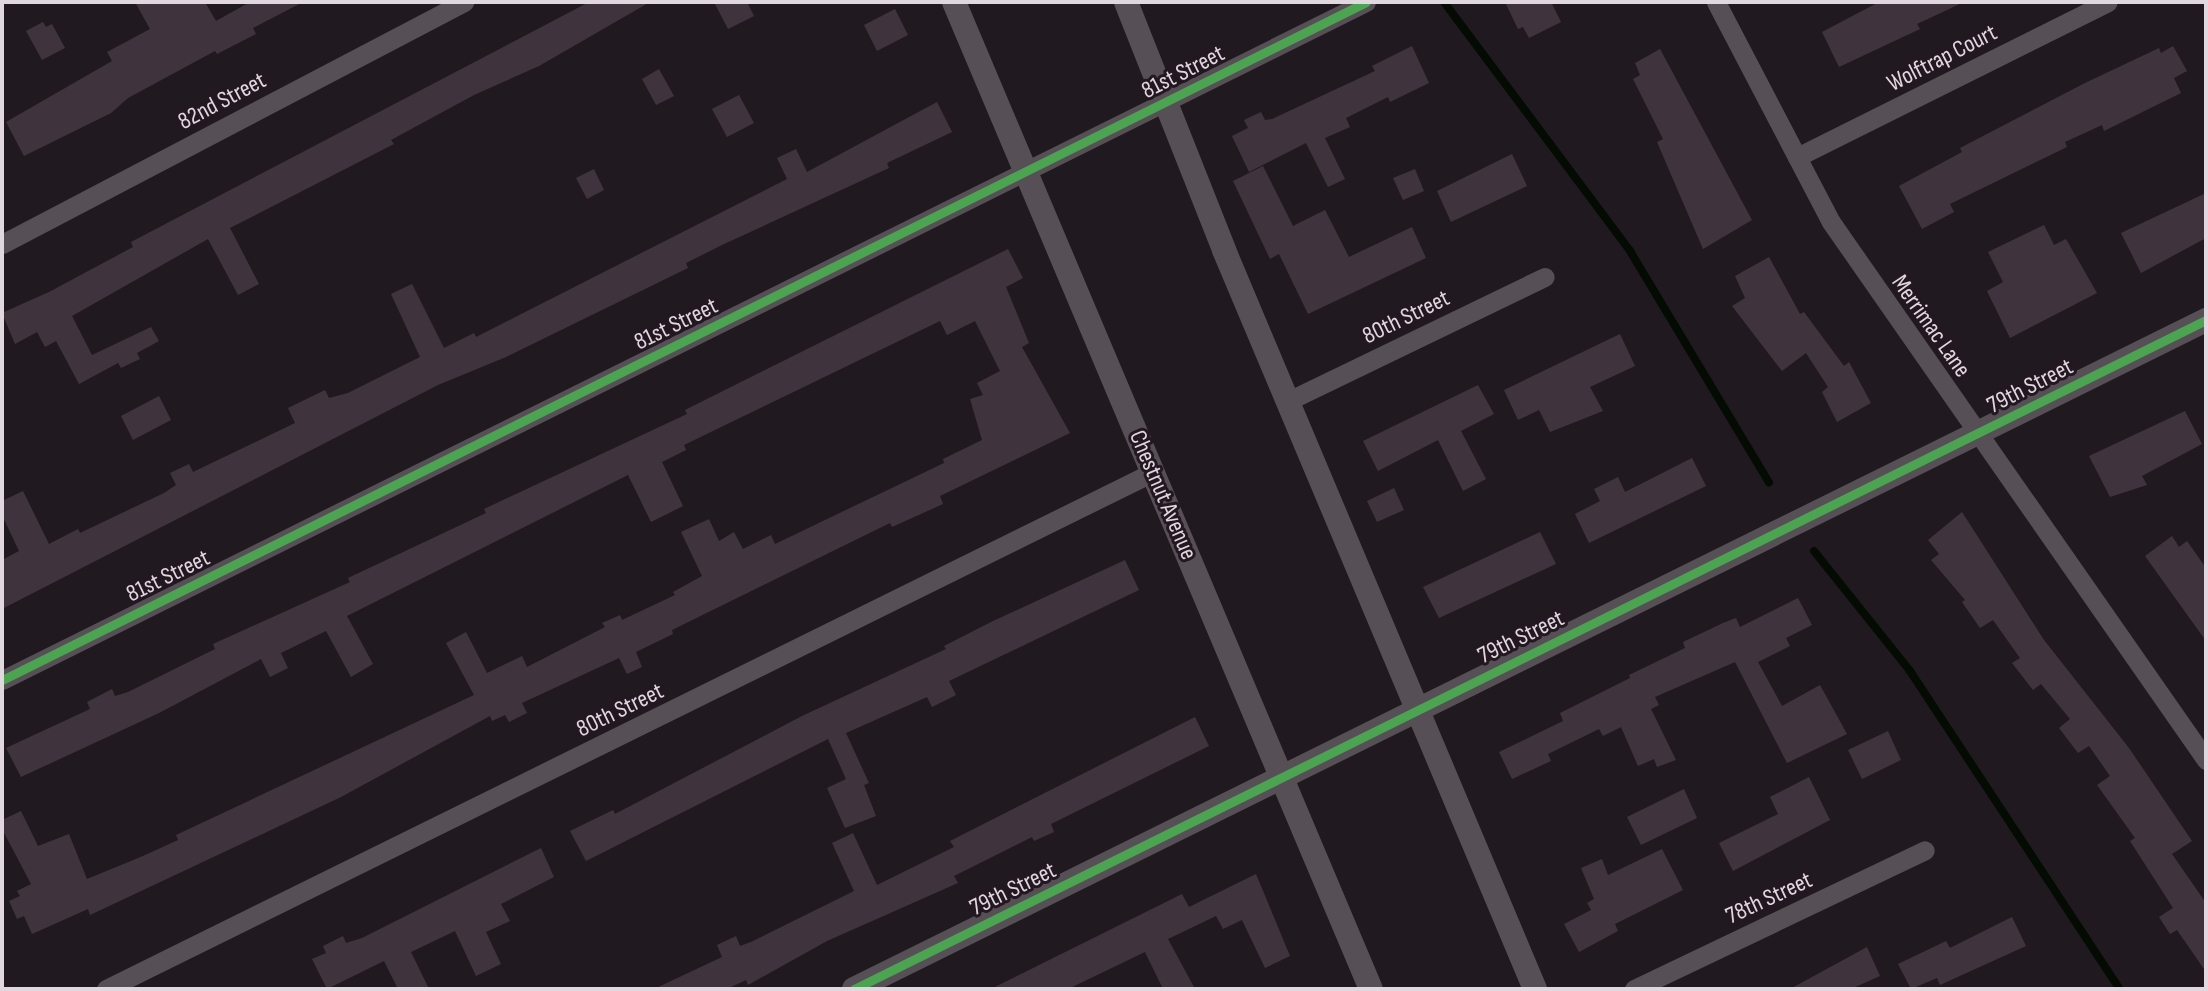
<!DOCTYPE html>
<html>
<head>
<meta charset="utf-8">
<style>
	body { margin:0 }
	#map { position:relative; width:2208px; height:991px; overflow:hidden; background:#201a20; font-family:"Sofia Sans Condensed",sans-serif }
	div>[style] { position:absolute }
	.stream>* { height:8px; margin:-4px; padding:0 4px; transform-origin:4px; border-radius:4px; background:#030b03 }
	.building>* { inset:0; background:#3f343e }
	.minor>* { height:19px; margin:-9.5px; padding:0 9.5px; transform-origin:9.5px; border-radius:9.5px; background:#564f55 }
	.tertiary>* { height:24px; margin:-12px; padding:0 12px; transform-origin:12px; border-radius:12px; background:#564f55 }
	.cycleway>* { height:9px; margin:-4.5px; padding:0 4.5px; transform-origin:4.5px; border-radius:4.5px; background:#4ca352 }
	span { translate:-50% -50%; white-space:nowrap; text-align:center; line-height:1.15; -webkit-text-stroke:6px #231722; paint-order:stroke }
	.street-label { font-size:24px; color:#e0d7df }
	.frame { position:absolute; inset:0; border:4px solid #e0d7df; pointer-events:none }
</style>
</head>
<body>
<div id="map">
	<div class="stream">
		<i style="left:1444px;top:2px;width:311px;rotate:53.2deg"></i>
		<i style="left:1630px;top:251px;width:270px;rotate:59deg"></i>
		<i style="left:1814px;top:551px;width:154px;rotate:51.3deg"></i>
		<i style="left:1910px;top:671px;width:381px;rotate:56.6deg"></i>
	</div>
	<div class="building">
		<i style="clip-path:polygon(135px 2px,205px 2px,216px 21px,250px 2px,303px 2px,253px 28px,256px 34px,217px 54px,215px 51px,128px 98px,111px 113px,24px 156px,6px 122px,112px 61px,107px 52px,150px 29px)"></i>
		<i style="clip-path:polygon(589px 2px,650px 2px,539px 66px,474px 95px,391px 140px,394px 144px,230px 228px,259px 284px,238px 295px,208px 239px,72px 316px,92px 355px,151px 327px,159px 341px,137px 353px,140px 359px,121px 368px,118px 363px,79px 384px,56px 341px,45px 347px,37px 332px,15px 344px,2px 313px,49px 292px,133px 247px,131px 242px)"></i>
		<i style="clip-path:polygon(714px 2px,747px 2px,754px 16px,728px 29px)"></i>
		<i style="clip-path:polygon(1505px 2px,1551px 2px,1561px 22px,1529px 38px,1523px 27px,1518px 29px)"></i>
		<i style="clip-path:polygon(1879px 2px,1964px 2px,1917px 24px,1920px 29px,1839px 67px,1822px 32px)"></i>
		<i style="clip-path:polygon(895px 9px,908px 35px,877px 51px,864px 25px)"></i>
		<i style="clip-path:polygon(43px 22px,46px 27px,52px 24px,65px 48px,42px 60px,26px 31px)"></i>
		<i style="clip-path:polygon(1412px 46px,1429px 83px,1390px 102px,1388px 97px,1346px 118px,1350px 127px,1325px 138px,1345px 179px,1328px 187px,1306px 143px,1249px 172px,1232px 136px,1248px 128px,1244px 120px,1261px 112px,1265px 120px,1272px 119px,1375px 71px,1372px 66px)"></i>
		<i style="clip-path:polygon(2173px 46px,2187px 71px,2174px 78px,2181px 93px,2104px 131px,2102px 125px,2065px 142px,2067px 147px,1950px 204px,1954px 212px,1922px 229px,1899px 186px,1962px 152px,1960px 148px,2085px 83px,2159px 48px,2161px 53px)"></i>
		<i style="clip-path:polygon(1660px 49px,1752px 220px,1703px 249px,1657px 142px,1663px 139px,1633px 79px,1640px 75px,1635px 63px)"></i>
		<i style="clip-path:polygon(659px 69px,674px 96px,656px 105px,642px 79px)"></i>
		<i style="clip-path:polygon(739px 95px,754px 123px,727px 137px,712px 109px)"></i>
		<i style="clip-path:polygon(937px 102px,952px 132px,887px 163px,889px 168px,722px 245px,686px 263px,688px 268px,506px 357px,438px 385px,2px 609px,2px 560px,19px 551px,2px 515px,2px 501px,23px 491px,49px 544px,78px 529px,80px 533px,164px 493px,176px 485px,170px 473px,189px 464px,193px 472px,295px 423px,288px 408px,325px 390px,329px 398px,348px 393px,420px 357px,391px 294px,412px 284px,444px 348px,474px 333px,476px 337px,787px 179px,777px 158px,796px 149px,807px 172px)"></i>
		<i style="clip-path:polygon(1512px 154px,1527px 186px,1451px 222px,1437px 191px)"></i>
		<i style="clip-path:polygon(1263px 166px,1293px 226px,1325px 210px,1349px 257px,1412px 227px,1426px 258px,1308px 314px,1279px 254px,1270px 259px,1233px 181px)"></i>
		<i style="clip-path:polygon(594px 169px,604px 190px,587px 199px,576px 178px)"></i>
		<i style="clip-path:polygon(1415px 169px,1424px 191px,1403px 200px,1393px 178px)"></i>
		<i style="clip-path:polygon(2206px 193px,2206px 238px,2141px 273px,2121px 233px)"></i>
		<i style="clip-path:polygon(2044px 225px,2054px 245px,2066px 239px,2097px 293px,2010px 338px,1987px 291px,2003px 282px,1988px 252px)"></i>
		<i style="clip-path:polygon(1008px 249px,1023px 278px,1006px 287px,1029px 343px,1022px 347px,1070px 433px,940px 496px,943px 504px,892px 527px,890px 523px,672px 630px,673px 634px,636px 652px,642px 667px,627px 674px,619px 658px,522px 703px,527px 713px,509px 722px,505px 715px,492px 721px,490px 716px,341px 797px,90px 915px,88px 909px,32px 934px,24px 916px,17px 919px,9px 901px,20px 896px,17px 891px,31px 884px,2px 829px,2px 820px,21px 811px,38px 846px,69px 834px,87px 879px,143px 856px,178px 840px,176px 835px,474px 695px,446px 643px,466px 632px,487px 673px,522px 656px,527px 667px,605px 627px,602px 623px,620px 615px,622px 620px,675px 595px,673px 592px,702px 576px,681px 532px,709px 519px,719px 541px,734px 532px,743px 549px,771px 535px,775px 544px,944px 463px,943px 459px,982px 440px,970px 399px,983px 395px,977px 383px,1000px 371px,975px 321px,947px 335px,940px 321px,684px 445px,686px 450px,662px 462px,683px 506px,651px 522px,628px 475px,347px 616px,373px 664px,351px 677px,326px 631px,281px 653px,288px 668px,270px 677px,261px 659px,159px 713px,21px 777px,6px 748px,90px 709px,87px 702px,112px 689px,115px 696px,128px 692px,215px 649px,213px 644px,350px 582px,348px 578px,486px 513px,484px 509px,687px 414px,685px 410px)"></i>
		<i style="clip-path:polygon(1769px 257px,1800px 314px,1804px 312px,1844px 366px,1849px 362px,1871px 403px,1837px 422px,1822px 392px,1828px 387px,1806px 353px,1782px 371px,1732px 306px,1745px 298px,1735px 276px)"></i>
		<i style="clip-path:polygon(1620px 334px,1635px 366px,1590px 387px,1603px 411px,1550px 432px,1539px 410px,1518px 420px,1504px 390px)"></i>
		<i style="clip-path:polygon(1478px 385px,1494px 414px,1461px 431px,1486px 479px,1463px 491px,1438px 440px,1378px 471px,1363px 441px)"></i>
		<i style="clip-path:polygon(159px 396px,171px 420px,133px 440px,121px 416px)"></i>
		<i style="clip-path:polygon(2185px 411px,2202px 444px,2142px 476px,2147px 485px,2110px 497px,2089px 456px)"></i>
		<i style="clip-path:polygon(1692px 458px,1706px 486px,1589px 543px,1575px 514px,1600px 501px,1594px 489px,1618px 477px,1625px 492px)"></i>
		<i style="clip-path:polygon(1394px 488px,1404px 510px,1377px 522px,1367px 501px)"></i>
		<i style="clip-path:polygon(1962px 512px,2044px 640px,2129px 748px,2192px 841px,2172px 854px,2206px 903px,2206px 972px,2177px 930px,2170px 934px,2159px 917px,2173px 908px,2130px 841px,2135px 838px,2097px 785px,2110px 776px,2089px 746px,2078px 753px,2059px 728px,2070px 719px,2041px 684px,2033px 690px,2012px 663px,2020px 658px,1993px 620px,1980px 628px,1962px 602px,1965px 600px,1931px 560px,1939px 554px,1928px 540px)"></i>
		<i style="clip-path:polygon(1540px 532px,1556px 564px,1439px 618px,1423px 587px)"></i>
		<i style="clip-path:polygon(2172px 536px,2179px 547px,2187px 541px,2206px 568px,2206px 641px,2145px 556px)"></i>
		<i style="clip-path:polygon(1125px 560px,1139px 590px,949px 681px,956px 695px,932px 707px,927px 697px,846px 733px,869px 783px,864px 785px,876px 816px,845px 828px,827px 788px,846px 779px,828px 739px,586px 861px,570px 831px,613px 810px,615px 814px,802px 716px,946px 649px,944px 646px,991px 622px)"></i>
		<i style="clip-path:polygon(1798px 598px,1812px 625px,1786px 638px,1790px 646px,1758px 662px,1782px 706px,1820px 685px,1847px 734px,1787px 763px,1735px 662px,1655px 697px,1659px 705px,1651px 709px,1676px 760px,1657px 767px,1654px 759px,1638px 766px,1621px 727px,1603px 736px,1599px 729px,1548px 754px,1551px 761px,1512px 779px,1499px 752px,1563px 721px,1560px 713px,1630px 678px,1629px 675px,1685px 648px,1683px 642px,1723px 623px,1736px 618px,1740px 627px)"></i>
		<i style="clip-path:polygon(1195px 717px,1209px 746px,1051px 824px,1054px 832px,1034px 841px,1032px 837px,954px 876px,958px 883px,827px 941px,748px 985px,746px 980px,727px 989px,654px 989px,722px 957px,717px 945px,736px 936px,740px 946px,751px 942px,854px 891px,832px 843px,853px 833px,877px 885px,954px 847px,950px 841px)"></i>
		<i style="clip-path:polygon(1888px 731px,1901px 760px,1862px 779px,1848px 750px)"></i>
		<i style="clip-path:polygon(1809px 777px,1830px 820px,1733px 871px,1719px 843px,1778px 814px,1770px 797px)"></i>
		<i style="clip-path:polygon(1684px 789px,1697px 818px,1641px 845px,1627px 817px)"></i>
		<i style="clip-path:polygon(541px 848px,554px 877px,501px 904px,510px 921px,486px 932px,501px 964px,476px 976px,455px 931px,411px 952px,429px 989px,398px 989px,384px 961px,327px 989px,312px 959px,326px 953px,323px 946px,343px 936px,346px 943px,362px 938px)"></i>
		<i style="clip-path:polygon(1662px 849px,1683px 890px,1615px 924px,1618px 931px,1579px 952px,1564px 924px,1591px 910px,1587px 903px,1594px 899px,1581px 868px,1602px 859px,1608px 875px)"></i>
		<i style="clip-path:polygon(1256px 874px,1290px 956px,1265px 968px,1242px 920px,1223px 929px,1216px 916px,1168px 939px,1195px 989px,1163px 989px,1145px 952px,1068px 989px,991px 989px,1182px 894px,1189px 907px)"></i>
		<i style="clip-path:polygon(2012px 917px,2026px 946px,1940px 985px,1937px 978px,1911px 989px,1898px 964px,1946px 941px,1950px 948px)"></i>
		<i style="clip-path:polygon(1867px 947px,1880px 976px,1851px 989px,1790px 989px)"></i>
	</div>
	<div class="minor">
		<i style="left:1716px;top:2px;width:248px;rotate:62.4deg"></i>
		<i style="left:1831px;top:222px;width:656px;rotate:55.12deg"></i>
		<i style="left:1797px;top:157px;width:347px;rotate:-26.5deg"></i>
		<i style="left:2px;top:244px;width:522px;rotate:-27.65deg"></i>
		<i style="left:1288px;top:401px;width:285px;rotate:-25.8deg"></i>
		<i style="left:2px;top:680px;width:1523px;rotate:-26.43deg"></i>
		<i style="left:106px;top:989px;width:1168px;rotate:-26.28deg"></i>
		<i style="left:1634px;top:989px;width:322px;rotate:-25.5deg"></i>
	</div>
	<div class="tertiary">
		<i style="left:954px;top:2px;width:1071px;rotate:67.1deg"></i>
		<i style="left:1126px;top:2px;width:267px;rotate:68.4deg"></i>
		<i style="left:1224px;top:250px;width:802px;rotate:67.18deg"></i>
		<i style="left:854px;top:989px;width:1508px;rotate:-26.33deg"></i>
	</div>
	<div class="cycleway">
		<i style="left:2px;top:680px;width:1523px;rotate:-26.43deg"></i>
		<i style="left:854px;top:989px;width:1508px;rotate:-26.33deg"></i>
	</div>
	<div class="street-label">
		<span style="left:1942px;top:58px;rotate:-27deg">Wolftrap Court</span>
		<span style="left:1183px;top:72px;rotate:-27deg">81st Street</span>
		<span style="left:222px;top:101px;rotate:-28deg">82nd Street</span>
		<span style="left:1406px;top:317px;rotate:-26deg">80th Street</span>
		<span style="left:676px;top:324px;rotate:-26deg">81st Street</span>
		<span style="left:1931px;top:326px;rotate:55deg">Merrimac Lane</span>
		<span style="left:2030px;top:386px;rotate:-27deg">79th Street</span>
		<span style="left:1163px;top:495px;rotate:67deg">Chestnut Avenue</span>
		<span style="left:168px;top:576px;rotate:-26deg">81st Street</span>
		<span style="left:1521px;top:637px;rotate:-26deg">79th Street</span>
		<span style="left:620px;top:710px;rotate:-26deg">80th Street</span>
		<span style="left:1013px;top:889px;rotate:-26deg">79th Street</span>
		<span style="left:1769px;top:898px;rotate:-25deg">78th Street</span>
	</div>
	<div class="frame"></div>
</div>
</body>
</html>
